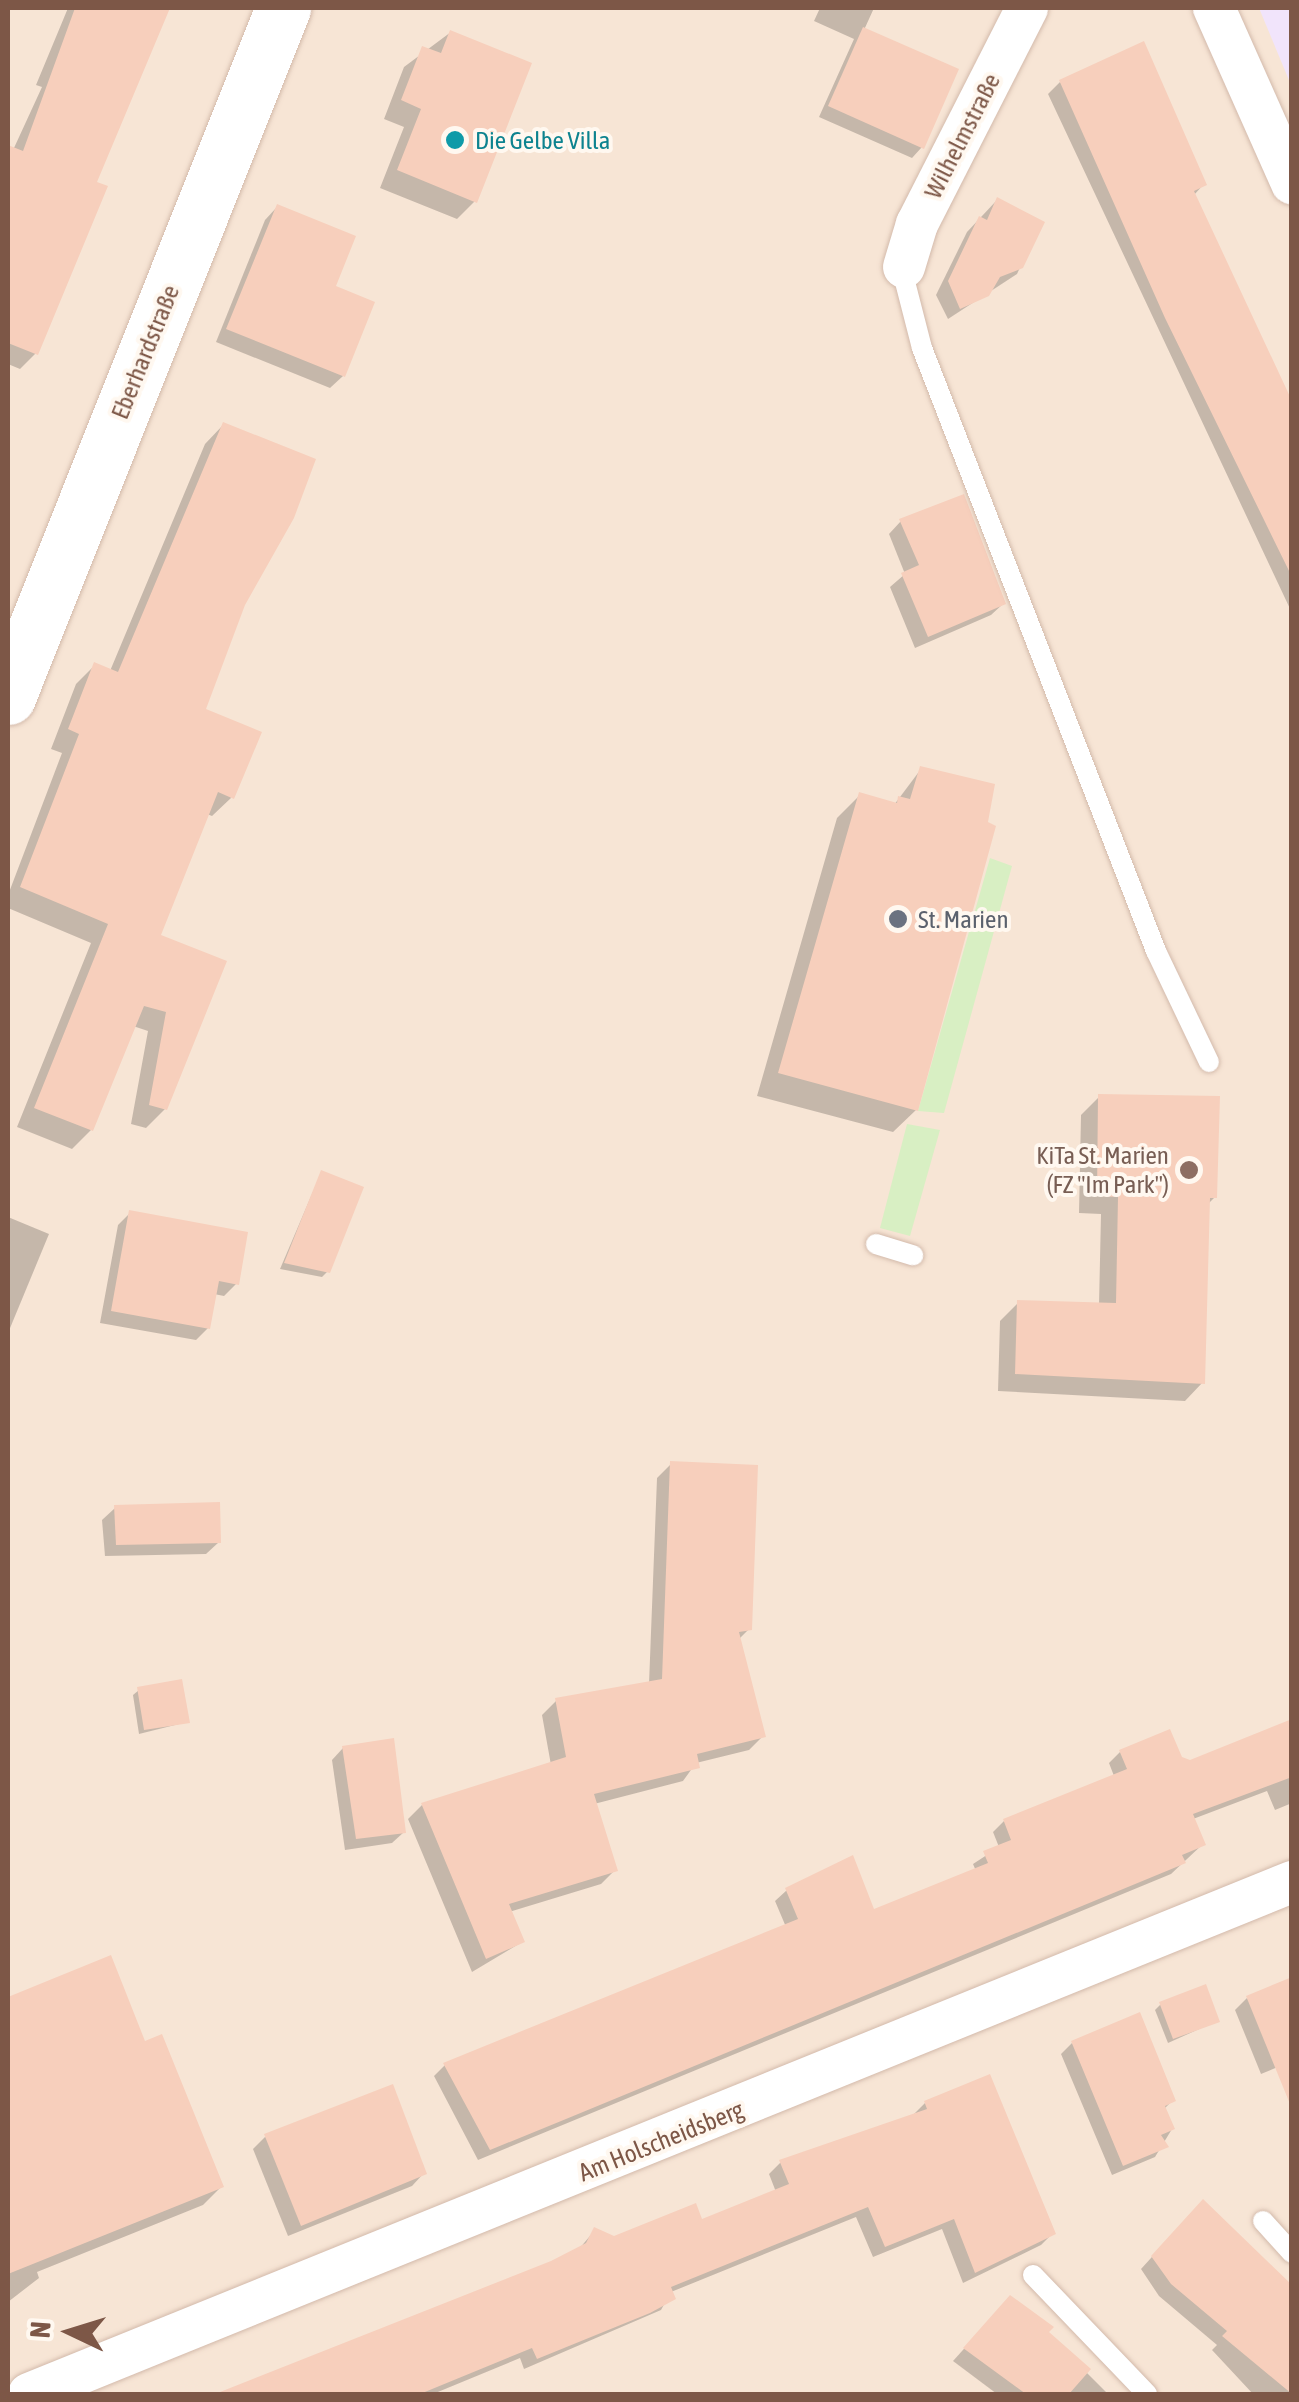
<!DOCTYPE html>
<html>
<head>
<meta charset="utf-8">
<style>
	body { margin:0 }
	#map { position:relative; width:1299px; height:2402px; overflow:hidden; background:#fff4e7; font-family:"Asap Condensed",sans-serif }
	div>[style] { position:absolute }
	.residential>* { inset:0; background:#f7e5d5 }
	.education>* { inset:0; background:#f1e4fb }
	.green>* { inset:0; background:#d8efc3 }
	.shadow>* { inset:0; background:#0003 }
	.building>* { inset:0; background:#f7cfbc }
	.roads { filter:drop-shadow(0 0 2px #d3baab) drop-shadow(0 0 2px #d3baab) }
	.service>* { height:20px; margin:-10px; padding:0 10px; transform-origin:10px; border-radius:10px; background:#fff }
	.minor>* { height:42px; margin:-21px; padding:0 21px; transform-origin:21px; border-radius:21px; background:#fff }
	.secondary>* { height:55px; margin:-27.5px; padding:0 27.5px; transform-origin:27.5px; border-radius:27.5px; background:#fff }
	.dots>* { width:28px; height:28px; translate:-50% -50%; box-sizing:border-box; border:5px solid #fff8f0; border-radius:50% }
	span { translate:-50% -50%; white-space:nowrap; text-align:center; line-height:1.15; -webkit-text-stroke:8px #fff8f0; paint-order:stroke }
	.street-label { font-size:25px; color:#7d5747 }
	.culture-label { font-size:25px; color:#0d838f }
	.left { translate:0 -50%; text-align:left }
	.worship-label { font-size:25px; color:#5b616d }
	.education-label { font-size:25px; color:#785e54 }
	.right { translate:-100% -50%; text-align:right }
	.frame { position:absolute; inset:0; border:10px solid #7d5747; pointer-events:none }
	.north { position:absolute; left:20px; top:2282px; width:100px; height:100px; -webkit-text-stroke:8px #fff8f0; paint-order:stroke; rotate:274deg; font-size:28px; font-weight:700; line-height:40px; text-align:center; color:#7d5747 }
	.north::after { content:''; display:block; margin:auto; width:35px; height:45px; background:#7d5747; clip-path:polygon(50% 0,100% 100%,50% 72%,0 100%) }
</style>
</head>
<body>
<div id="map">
	<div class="residential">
		<i style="clip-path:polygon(8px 8px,1291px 8px,1291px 2394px,8px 2394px)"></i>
	</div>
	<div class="education">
		<i style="clip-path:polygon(1259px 8px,1291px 8px,1291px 85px)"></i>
	</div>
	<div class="green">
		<i style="clip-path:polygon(990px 858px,1012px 866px,944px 1113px,918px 1111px)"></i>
		<i style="clip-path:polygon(907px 1124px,940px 1130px,910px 1236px,880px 1228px)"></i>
	</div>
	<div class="shadow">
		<i style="clip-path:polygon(68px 8px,166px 8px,93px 183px,36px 353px,20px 369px,8px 364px,8px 161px,42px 87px,36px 85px)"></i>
		<i style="clip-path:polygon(820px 8px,874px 8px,864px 30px,922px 147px,912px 158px,819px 117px,854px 39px,814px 21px)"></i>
		<i style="clip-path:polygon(451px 32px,475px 201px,457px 219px,380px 188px,404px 127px,384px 119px,404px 67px)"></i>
		<i style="clip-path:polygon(1060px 82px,1204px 184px,1194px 195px,1292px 406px,1292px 613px,1048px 94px)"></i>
		<i style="clip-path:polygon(997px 200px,1041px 223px,1017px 274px,948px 319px,936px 295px,967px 232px)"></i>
		<i style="clip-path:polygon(277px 207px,332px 287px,343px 376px,330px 388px,216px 342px,265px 220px)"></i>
		<i style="clip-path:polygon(224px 424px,243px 604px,203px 710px,231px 798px,212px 816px,207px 814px,158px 937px,224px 963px,165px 1109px,146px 1128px,131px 1124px,148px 1031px,133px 1026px,91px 1130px,72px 1149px,17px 1127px,91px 943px,8px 908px,8px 895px,62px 753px,51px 749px,76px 684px,95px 665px,110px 671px,205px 444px)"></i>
		<i style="clip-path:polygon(901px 521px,1004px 603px,991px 615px,915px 648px,890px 587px,905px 574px,889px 534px)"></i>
		<i style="clip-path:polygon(921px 769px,994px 828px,916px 1110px,893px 1132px,757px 1096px,837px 818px,860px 795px,894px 805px)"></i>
		<i style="clip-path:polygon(1100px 1096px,1215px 1197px,1207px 1205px,1203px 1382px,1185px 1401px,998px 1391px,1000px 1321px,1018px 1303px,1099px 1305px,1101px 1214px,1079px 1213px,1081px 1115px)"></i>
		<i style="clip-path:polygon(321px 1173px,328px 1271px,322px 1277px,280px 1269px)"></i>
		<i style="clip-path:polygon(130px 1213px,236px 1284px,224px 1296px,214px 1294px,208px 1328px,196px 1340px,100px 1323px,118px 1225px)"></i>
		<i style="clip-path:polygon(8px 1217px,49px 1234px,8px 1333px)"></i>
		<i style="clip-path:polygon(671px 1464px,749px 1629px,738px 1640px,763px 1736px,749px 1750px,696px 1763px,683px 1781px,594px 1804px,615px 1870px,601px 1884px,509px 1912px,522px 1942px,472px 1972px,408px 1819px,422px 1805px,551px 1765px,542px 1715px,556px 1701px,649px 1684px,657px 1478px)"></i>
		<i style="clip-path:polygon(115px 1508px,219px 1542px,206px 1554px,105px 1556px,102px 1520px)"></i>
		<i style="clip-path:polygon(139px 1690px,187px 1722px,139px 1734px,133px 1695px)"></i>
		<i style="clip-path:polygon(1292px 1722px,1292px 1803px,1275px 1810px,1267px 1791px,1193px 1819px,1203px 1844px,1171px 1874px,478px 2160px,434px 2076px,445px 2065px,786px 1927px,775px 1901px,787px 1890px,873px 1912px,976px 1871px,973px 1864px,999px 1847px,993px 1832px,1004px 1821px,1114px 1776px,1109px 1763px,1120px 1752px,1190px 1763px)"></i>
		<i style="clip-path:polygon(343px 1748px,404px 1832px,392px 1843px,345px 1850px,332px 1760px)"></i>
		<i style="clip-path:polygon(1247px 1998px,1292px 2061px,1261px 2074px,1235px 2010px)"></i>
		<i style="clip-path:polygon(8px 1999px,144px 2044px,221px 2187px,203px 2205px,37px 2272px,39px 2278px,8px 2302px,8px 2182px,34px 2171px,8px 2106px)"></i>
		<i style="clip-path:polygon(1161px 2004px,1217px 2021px,1168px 2043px,1155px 2010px)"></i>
		<i style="clip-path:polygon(1072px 2043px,1173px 2100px,1164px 2109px,1172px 2129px,1155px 2157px,1112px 2175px,1061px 2054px)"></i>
		<i style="clip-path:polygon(925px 2103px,1053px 2233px,1041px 2245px,963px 2283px,942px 2229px,873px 2257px,856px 2217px,671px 2292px,661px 2310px,524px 2369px,520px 2358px,433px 2394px,217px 2394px,552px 2263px,579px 2249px,595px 2230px,614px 2239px,701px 2222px,776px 2192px,769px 2174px,781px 2162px,913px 2115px)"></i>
		<i style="clip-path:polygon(265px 2137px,424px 2173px,412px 2186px,288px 2236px,253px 2149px)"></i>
		<i style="clip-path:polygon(1191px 2214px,1292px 2298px,1292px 2394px,1253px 2394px,1212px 2350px,1217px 2345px,1159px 2296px,1141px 2269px)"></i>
		<i style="clip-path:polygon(999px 2310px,1046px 2332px,1108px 2394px,997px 2394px,953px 2361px)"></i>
	</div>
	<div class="building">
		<i style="clip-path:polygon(75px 8px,170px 8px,97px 182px,108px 186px,38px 355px,8px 343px,8px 145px,23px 151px)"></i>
		<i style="clip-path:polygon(863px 27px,959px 69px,924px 149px,828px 106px)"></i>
		<i style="clip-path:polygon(450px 30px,532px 63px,477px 203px,397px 170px,421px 109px,401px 100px,422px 46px,441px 53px)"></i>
		<i style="clip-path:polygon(1144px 41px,1207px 185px,1194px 191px,1292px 401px,1292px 577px,1165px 318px,1059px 80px)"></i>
		<i style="clip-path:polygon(997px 197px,1045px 222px,1023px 268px,1000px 277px,989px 296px,960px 309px,948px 281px,979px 216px,987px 220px)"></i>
		<i style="clip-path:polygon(277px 204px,356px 236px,336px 286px,375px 302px,345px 377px,226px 329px)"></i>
		<i style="clip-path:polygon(223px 422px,316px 459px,294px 518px,245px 605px,206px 709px,262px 732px,234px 799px,218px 792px,161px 935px,227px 961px,167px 1110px,149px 1105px,166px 1012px,144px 1006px,93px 1131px,34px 1108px,108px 924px,20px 887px,79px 734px,68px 729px,94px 662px,118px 672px)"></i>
		<i style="clip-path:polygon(964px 494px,1006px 604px,928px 637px,901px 573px,919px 565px,899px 519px)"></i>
		<i style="clip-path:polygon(920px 766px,995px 784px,988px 822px,996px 826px,918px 1111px,778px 1073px,859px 792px,897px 803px,898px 796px,910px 799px)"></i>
		<i style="clip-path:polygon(1098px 1094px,1220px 1096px,1217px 1198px,1210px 1198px,1205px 1384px,1015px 1374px,1017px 1300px,1116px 1303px,1118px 1197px,1097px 1196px)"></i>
		<i style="clip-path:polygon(321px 1170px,364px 1187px,330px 1273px,284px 1263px)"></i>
		<i style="clip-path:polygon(129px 1210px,248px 1232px,239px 1285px,219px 1281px,210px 1329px,111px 1311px)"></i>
		<i style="clip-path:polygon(670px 1461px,758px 1465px,752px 1630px,739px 1632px,766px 1737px,697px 1754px,700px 1768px,594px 1794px,618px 1871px,509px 1904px,525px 1942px,486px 1959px,421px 1803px,566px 1757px,555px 1698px,662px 1679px)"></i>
		<i style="clip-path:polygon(220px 1502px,221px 1543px,116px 1545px,114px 1505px)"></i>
		<i style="clip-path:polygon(182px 1679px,190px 1723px,144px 1730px,137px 1687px)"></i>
		<i style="clip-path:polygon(1292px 1719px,1292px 1777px,1193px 1814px,1206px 1845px,1182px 1855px,1186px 1863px,566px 2119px,490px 2150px,443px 2063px,798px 1919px,785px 1888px,853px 1855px,874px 1909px,988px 1863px,983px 1851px,1011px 1840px,1003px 1819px,1127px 1769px,1119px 1750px,1170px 1729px,1182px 1757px,1190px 1760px)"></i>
		<i style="clip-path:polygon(394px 1738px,406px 1833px,356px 1839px,342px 1746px)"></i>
		<i style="clip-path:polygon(111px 1955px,145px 2041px,162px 2034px,224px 2187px,8px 2274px,8px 1997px)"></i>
		<i style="clip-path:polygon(1292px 1977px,1292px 2103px,1290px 2104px,1246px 1996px)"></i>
		<i style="clip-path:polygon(1206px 1984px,1220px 2022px,1173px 2039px,1159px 2002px)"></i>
		<i style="clip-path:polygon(1140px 2012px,1176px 2101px,1165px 2106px,1175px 2129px,1161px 2135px,1169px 2147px,1123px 2166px,1071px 2041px)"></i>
		<i style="clip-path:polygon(990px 2074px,1056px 2234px,975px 2273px,954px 2219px,885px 2247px,868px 2207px,671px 2287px,676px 2299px,650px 2313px,537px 2359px,532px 2348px,420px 2394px,215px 2394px,551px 2261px,586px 2243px,594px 2227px,614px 2236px,696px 2203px,702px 2219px,789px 2184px,779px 2160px,927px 2109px,924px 2101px)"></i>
		<i style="clip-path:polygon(393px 2084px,427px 2174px,301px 2226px,264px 2134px)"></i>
		<i style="clip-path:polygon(1203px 2199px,1292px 2285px,1292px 2394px,1222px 2336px,1227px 2331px,1171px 2284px,1151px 2256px)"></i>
		<i style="clip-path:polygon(1010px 2295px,1054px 2327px,1049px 2332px,1091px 2369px,1069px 2394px,1026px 2394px,963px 2348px)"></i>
	</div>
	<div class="roads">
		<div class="service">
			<i style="left:904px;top:278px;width:72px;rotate:75.6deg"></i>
			<i style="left:922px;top:348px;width:647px;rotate:68.79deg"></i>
			<i style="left:1156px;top:951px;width:123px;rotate:64.5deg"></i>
			<i style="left:876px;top:1244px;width:39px;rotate:17deg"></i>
			<i style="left:1263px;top:2221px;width:43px;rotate:47.8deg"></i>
			<i style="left:1033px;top:2275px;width:165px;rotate:46.2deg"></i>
		</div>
		<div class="minor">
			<i style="left:1214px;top:8px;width:192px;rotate:66deg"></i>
			<i style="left:904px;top:267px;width:45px;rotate:-73.2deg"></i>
			<i style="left:917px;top:224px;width:242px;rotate:-63deg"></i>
			<i style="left:29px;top:2394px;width:1363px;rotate:-22.07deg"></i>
		</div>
		<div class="secondary">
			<i style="left:8px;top:697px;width:742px;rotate:-68.24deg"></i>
		</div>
	</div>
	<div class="dots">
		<i style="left:455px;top:140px;background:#0f9aa8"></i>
		<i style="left:898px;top:919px;background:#6b7280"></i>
		<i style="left:1189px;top:1170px;background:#8d6e63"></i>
	</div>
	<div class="street-label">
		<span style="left:962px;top:136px;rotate:-63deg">Wilhelmstraße</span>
		<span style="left:145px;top:352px;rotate:-68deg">Eberhardstraße</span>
		<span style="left:661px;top:2141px;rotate:-22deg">Am Holscheidsberg</span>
	</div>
	<div class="culture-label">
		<span class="left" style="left:475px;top:140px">Die Gelbe Villa</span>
	</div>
	<div class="worship-label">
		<span class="left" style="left:918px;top:919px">St. Marien</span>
	</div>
	<div class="education-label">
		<span class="right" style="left:1169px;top:1170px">KiTa St. Marien<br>(FZ "Im Park")</span>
	</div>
	<div class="frame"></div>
	<div class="north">N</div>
</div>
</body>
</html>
